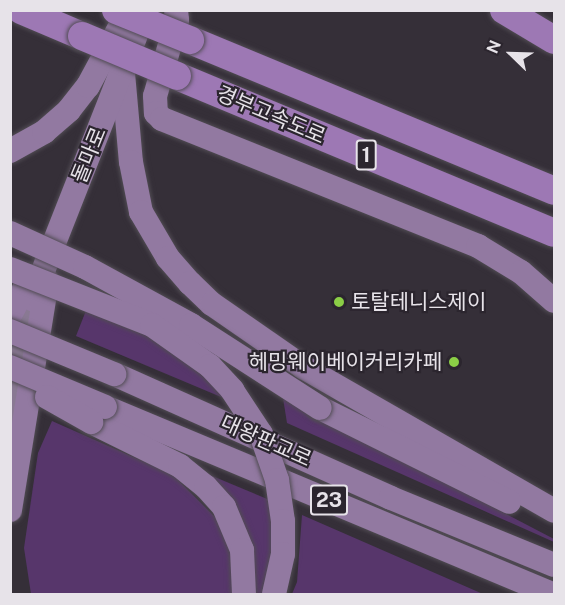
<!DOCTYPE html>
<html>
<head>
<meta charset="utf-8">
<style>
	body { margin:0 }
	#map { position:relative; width:565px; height:605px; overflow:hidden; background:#352f38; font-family:"Public Sans","Noto Sans KR",sans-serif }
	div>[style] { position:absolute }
	.green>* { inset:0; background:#57366b }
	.roads { filter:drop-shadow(0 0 2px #514c54) drop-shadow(0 0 2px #514c54) }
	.secondary>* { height:22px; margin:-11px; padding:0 11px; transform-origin:11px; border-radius:11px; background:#897993 }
	.primary>* { height:24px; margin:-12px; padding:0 12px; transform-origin:12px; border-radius:12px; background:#9279a1 }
	.highway>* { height:28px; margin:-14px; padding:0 14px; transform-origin:14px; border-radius:14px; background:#9d78b4 }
	.bridges { filter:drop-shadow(0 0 2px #514c54) drop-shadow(0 0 2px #514c54) }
	.primary-bridge>* { height:24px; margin:-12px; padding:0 12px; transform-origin:12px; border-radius:12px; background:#9279a1 }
	.highway-bridge>* { height:28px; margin:-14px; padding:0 14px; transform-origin:14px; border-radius:14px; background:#9d78b4 }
	.dots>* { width:16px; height:16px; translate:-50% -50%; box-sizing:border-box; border:3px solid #2b252e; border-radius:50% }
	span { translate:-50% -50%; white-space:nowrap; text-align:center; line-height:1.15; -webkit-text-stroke:4.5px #2b252e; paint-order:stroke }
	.shield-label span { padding:2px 4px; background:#2b252e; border:2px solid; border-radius:4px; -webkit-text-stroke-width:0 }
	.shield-label { font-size:20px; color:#e7e3e9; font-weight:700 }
	.street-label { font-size:21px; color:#e7e3e9 }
	.poi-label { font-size:21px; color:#e7e3e9 }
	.left { translate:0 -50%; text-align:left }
	.right { translate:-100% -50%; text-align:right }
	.frame { position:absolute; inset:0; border:12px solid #e7e3e9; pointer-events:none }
	.north { position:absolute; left:481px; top:24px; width:60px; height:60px; -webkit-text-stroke:4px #2b252e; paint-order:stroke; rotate:293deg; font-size:16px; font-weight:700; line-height:24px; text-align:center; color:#e7e3e9 }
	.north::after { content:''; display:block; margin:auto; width:21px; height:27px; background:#e7e3e9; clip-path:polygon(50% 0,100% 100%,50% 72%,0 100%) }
</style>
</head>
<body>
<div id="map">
	<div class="green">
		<i style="clip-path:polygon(87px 308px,137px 329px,199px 370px,233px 402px,76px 336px)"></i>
		<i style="clip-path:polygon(283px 398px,554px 539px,554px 542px,287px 423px)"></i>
		<i style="clip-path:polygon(52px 421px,172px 474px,218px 520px,233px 561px,232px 594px,31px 594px,24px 548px,38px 453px)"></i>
		<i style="clip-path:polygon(205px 473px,272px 501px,273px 549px,264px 594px,253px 594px)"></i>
		<i style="clip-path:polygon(302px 515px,483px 594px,292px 594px,297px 582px)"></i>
	</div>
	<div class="roads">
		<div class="secondary">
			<i style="left:10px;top:348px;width:54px;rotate:-65.8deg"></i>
			<i style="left:10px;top:429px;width:77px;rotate:-80.3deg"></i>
		</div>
		<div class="primary">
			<i style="left:176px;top:10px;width:10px;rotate:84deg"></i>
			<i style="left:177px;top:20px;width:79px;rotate:106.1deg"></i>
			<i style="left:155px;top:96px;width:17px;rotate:87deg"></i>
			<i style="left:156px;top:113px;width:8px;rotate:45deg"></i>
			<i style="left:162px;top:119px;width:341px;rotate:21.9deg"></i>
			<i style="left:478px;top:246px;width:50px;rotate:31.2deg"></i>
			<i style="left:521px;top:272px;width:44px;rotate:41.3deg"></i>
			<i style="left:123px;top:73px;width:89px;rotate:84.9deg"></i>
			<i style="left:131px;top:162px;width:51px;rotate:78.7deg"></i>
			<i style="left:141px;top:212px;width:53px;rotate:59.6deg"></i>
			<i style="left:168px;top:258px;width:33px;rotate:49deg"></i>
			<i style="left:190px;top:283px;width:30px;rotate:44deg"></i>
			<i style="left:212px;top:304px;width:111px;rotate:34.7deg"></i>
			<i style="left:303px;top:367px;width:289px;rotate:29.8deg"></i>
			<i style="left:10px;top:151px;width:39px;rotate:-29deg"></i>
			<i style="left:44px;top:132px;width:33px;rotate:-41deg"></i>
			<i style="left:69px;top:110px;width:31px;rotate:-52deg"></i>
			<i style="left:88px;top:86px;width:86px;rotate:-61.7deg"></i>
			<i style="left:32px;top:299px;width:311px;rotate:-68.5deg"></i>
			<i style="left:10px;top:315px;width:44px;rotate:-61.7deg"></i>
			<i style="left:114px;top:374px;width:303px;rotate:24.1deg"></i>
			<i style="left:391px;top:498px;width:176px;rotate:22.3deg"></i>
			<i style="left:105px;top:407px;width:485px;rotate:22.7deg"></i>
			<i style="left:320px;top:408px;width:211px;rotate:26.4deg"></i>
			<i style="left:91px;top:422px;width:99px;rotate:26.3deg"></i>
			<i style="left:180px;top:466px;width:33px;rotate:39deg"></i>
			<i style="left:206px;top:487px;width:27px;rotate:48deg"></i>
			<i style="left:224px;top:507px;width:47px;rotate:67.3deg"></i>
			<i style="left:242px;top:550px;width:44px;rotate:87.4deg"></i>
			<i style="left:10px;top:510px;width:232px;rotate:-80.8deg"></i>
		</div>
		<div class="highway">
			<i style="left:21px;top:10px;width:66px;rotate:23.1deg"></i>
			<i style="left:504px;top:10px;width:58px;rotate:31deg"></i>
			<i style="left:190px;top:40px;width:394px;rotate:22.5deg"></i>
			<i style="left:177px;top:76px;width:408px;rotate:22.6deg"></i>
		</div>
	</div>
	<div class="bridges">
		<div class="primary-bridge">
			<i style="left:10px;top:233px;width:82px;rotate:24.4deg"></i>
			<i style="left:85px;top:267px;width:121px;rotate:28.7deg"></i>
			<i style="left:191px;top:325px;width:153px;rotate:32.8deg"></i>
			<i style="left:10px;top:269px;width:153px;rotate:21.5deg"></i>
			<i style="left:152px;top:325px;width:71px;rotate:35.3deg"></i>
			<i style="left:210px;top:366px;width:33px;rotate:47deg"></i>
			<i style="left:232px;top:390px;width:53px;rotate:56.6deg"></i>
			<i style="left:261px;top:434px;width:49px;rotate:70.8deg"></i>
			<i style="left:277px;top:480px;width:41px;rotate:81.7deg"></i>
			<i style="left:283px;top:521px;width:33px;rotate:90deg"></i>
			<i style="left:283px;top:554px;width:41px;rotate:102.7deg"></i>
			<i style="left:10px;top:331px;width:113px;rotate:22.5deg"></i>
			<i style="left:10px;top:367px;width:103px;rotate:22.8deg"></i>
			<i style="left:47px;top:397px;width:51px;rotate:29.6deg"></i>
		</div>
		<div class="highway-bridge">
			<i style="left:116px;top:10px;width:80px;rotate:22.1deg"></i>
			<i style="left:82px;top:36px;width:103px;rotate:22.8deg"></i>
		</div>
	</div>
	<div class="dots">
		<i style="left:339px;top:302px;background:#8bce46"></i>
		<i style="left:454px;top:362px;background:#8bce46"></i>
	</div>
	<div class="shield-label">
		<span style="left:366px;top:155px">1</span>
		<span style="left:329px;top:500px">23</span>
	</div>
	<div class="street-label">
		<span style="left:271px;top:115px;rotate:23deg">경부고속도로</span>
		<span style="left:89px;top:155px;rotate:-68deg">돌마로</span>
		<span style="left:266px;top:441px;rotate:24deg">대왕판교로</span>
	</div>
	<div class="poi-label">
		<span class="left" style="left:351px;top:302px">토탈테니스제이</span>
		<span class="right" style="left:442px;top:362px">헤밍웨이베이커리카페</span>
	</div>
	<div class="frame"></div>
	<div class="north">N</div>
</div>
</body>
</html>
